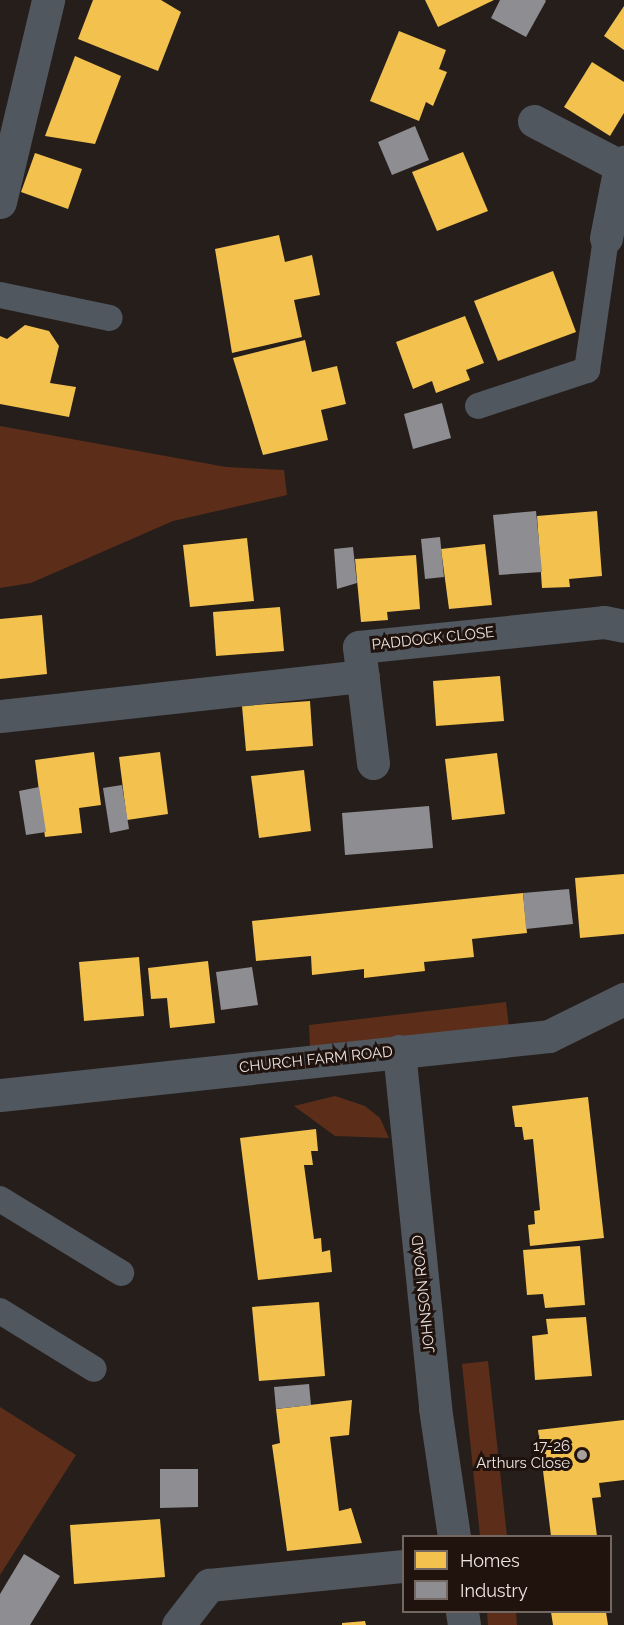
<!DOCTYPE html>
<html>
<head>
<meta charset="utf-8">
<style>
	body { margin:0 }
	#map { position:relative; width:624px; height:1625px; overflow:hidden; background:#261e1b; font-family:Raleway,sans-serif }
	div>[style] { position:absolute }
	.green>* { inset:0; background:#5c2e1a }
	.homes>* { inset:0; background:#f2c14e }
	.industry>* { inset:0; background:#8d8d92 }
	.service>* { height:26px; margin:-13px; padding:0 13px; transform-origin:13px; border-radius:13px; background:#51575e }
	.minor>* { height:33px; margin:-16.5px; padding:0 16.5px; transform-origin:16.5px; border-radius:16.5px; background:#51575e }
	.dots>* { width:16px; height:16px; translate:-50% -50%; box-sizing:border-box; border:3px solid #20130e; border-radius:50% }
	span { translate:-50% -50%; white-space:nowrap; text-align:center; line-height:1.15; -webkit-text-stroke:6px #20130e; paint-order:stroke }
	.street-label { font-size:15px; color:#efe5e1 }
	.poi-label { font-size:15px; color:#efe5e1 }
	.right { translate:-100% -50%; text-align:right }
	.legend { position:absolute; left:402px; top:1535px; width:210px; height:78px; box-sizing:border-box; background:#20130e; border:2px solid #736762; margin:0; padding:8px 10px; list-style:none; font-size:18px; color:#efe5e1 }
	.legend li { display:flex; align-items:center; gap:12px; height:30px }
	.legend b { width:30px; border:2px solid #736762 }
</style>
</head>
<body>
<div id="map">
	<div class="green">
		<i style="clip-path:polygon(0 426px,226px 467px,284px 470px,287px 495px,173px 521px,31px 583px,0 588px)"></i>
		<i style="clip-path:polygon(506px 1002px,509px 1027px,310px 1048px,309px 1025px)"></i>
		<i style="clip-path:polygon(335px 1096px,365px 1106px,380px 1118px,389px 1138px,335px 1136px,294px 1106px)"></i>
		<i style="clip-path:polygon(488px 1361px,507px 1536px,480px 1536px,462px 1364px)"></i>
		<i style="clip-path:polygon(0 1407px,76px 1455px,0 1575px)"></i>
		<i style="clip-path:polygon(487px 1612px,516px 1612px,517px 1625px,488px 1625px)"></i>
	</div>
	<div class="homes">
		<i style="clip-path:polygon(93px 0,161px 0,181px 12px,158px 71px,78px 39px)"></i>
		<i style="clip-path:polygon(425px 0,494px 0,438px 27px)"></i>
		<i style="clip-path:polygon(624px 6px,624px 50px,604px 36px)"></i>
		<i style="clip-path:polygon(399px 31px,446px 50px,439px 69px,447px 72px,433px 106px,426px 102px,419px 121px,370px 101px)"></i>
		<i style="clip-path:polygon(75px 56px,121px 76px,95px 144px,45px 136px)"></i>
		<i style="clip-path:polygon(592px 62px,624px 82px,624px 113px,610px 136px,564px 107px)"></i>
		<i style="clip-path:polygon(463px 152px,488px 211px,437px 231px,412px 172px)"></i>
		<i style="clip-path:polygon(35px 153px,82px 169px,68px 209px,21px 192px)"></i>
		<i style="clip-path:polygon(279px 235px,285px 262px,312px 255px,320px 295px,294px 300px,302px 337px,232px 353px,215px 249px)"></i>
		<i style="clip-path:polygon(553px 271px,576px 332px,498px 361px,474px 301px)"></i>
		<i style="clip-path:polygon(465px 316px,484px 363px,466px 370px,470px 380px,436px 393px,432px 381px,413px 389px,396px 342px)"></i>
		<i style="clip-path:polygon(25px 325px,49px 331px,59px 346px,50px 383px,76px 387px,69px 417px,0 404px,0 336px,7px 339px)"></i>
		<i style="clip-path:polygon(305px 340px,312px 372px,337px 366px,346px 404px,321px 410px,328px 440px,263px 455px,233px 358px)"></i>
		<i style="clip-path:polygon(597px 511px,602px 576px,569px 579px,570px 587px,542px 588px,537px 516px)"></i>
		<i style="clip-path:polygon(247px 538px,254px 601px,190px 607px,183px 545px)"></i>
		<i style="clip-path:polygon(485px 544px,492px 605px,449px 609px,441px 549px)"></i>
		<i style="clip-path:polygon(416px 555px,420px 609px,387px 612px,388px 620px,361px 622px,355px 559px)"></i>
		<i style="clip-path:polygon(280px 607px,284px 651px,216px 656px,213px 612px)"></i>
		<i style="clip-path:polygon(42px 615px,47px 674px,0 679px,0 619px)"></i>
		<i style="clip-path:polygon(500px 676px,504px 721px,436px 726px,433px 681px)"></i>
		<i style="clip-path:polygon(310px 701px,313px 746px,246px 751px,242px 706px)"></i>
		<i style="clip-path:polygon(94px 752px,101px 805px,79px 808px,82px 833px,45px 837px,35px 760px)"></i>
		<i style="clip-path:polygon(160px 752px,168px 814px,127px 820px,119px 757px)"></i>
		<i style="clip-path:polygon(497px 753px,505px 814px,452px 820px,445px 759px)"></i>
		<i style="clip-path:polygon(304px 770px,311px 831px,259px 838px,251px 776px)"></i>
		<i style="clip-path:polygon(624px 874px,624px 934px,580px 938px,575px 878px)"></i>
		<i style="clip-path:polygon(523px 893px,527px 933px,472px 939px,474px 957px,424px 962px,425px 971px,364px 978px,364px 969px,312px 975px,311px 956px,256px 961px,252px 921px)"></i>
		<i style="clip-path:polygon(139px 957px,144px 1016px,84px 1021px,79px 962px)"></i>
		<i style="clip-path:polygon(208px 961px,215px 1023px,170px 1028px,167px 998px,151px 999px,148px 968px)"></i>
		<i style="clip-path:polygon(588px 1097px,604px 1238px,530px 1246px,528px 1225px,535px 1224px,534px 1211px,540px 1210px,533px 1139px,524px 1140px,522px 1127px,515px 1127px,512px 1106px)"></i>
		<i style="clip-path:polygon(316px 1129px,318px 1151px,311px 1151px,313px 1165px,304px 1165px,314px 1239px,321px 1238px,322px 1252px,330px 1250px,332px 1272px,258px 1280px,240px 1138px)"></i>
		<i style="clip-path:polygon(580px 1246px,585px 1305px,545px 1308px,543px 1294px,527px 1295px,523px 1250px)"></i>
		<i style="clip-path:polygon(319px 1302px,325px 1376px,259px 1381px,252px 1307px)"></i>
		<i style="clip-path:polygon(586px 1317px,592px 1376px,535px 1380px,532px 1336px,548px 1334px,546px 1319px)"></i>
		<i style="clip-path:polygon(352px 1400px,349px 1435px,330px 1437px,339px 1511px,351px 1508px,362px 1543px,287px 1551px,272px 1445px,280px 1443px,276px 1409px)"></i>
		<i style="clip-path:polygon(624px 1420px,624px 1480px,599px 1483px,601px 1497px,592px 1498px,597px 1536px,551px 1536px,538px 1430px)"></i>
		<i style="clip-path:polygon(160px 1519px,165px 1577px,74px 1584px,70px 1525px)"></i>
		<i style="clip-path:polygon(551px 1612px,606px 1612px,608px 1625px,553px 1625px)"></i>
		<i style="clip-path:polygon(365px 1621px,366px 1625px,342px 1625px,342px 1623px)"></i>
	</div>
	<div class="industry">
		<i style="clip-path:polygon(500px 0,545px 0,546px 1px,526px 37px,491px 18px)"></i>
		<i style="clip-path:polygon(415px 126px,429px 160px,392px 175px,378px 142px)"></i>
		<i style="clip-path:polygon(442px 403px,451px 438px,413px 449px,404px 414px)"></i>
		<i style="clip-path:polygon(536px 511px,542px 572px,499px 575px,493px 515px)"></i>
		<i style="clip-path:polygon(440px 537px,444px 577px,425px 579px,421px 539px)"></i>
		<i style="clip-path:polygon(353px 547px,357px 583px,337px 589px,334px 549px)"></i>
		<i style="clip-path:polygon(122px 785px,129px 829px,110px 833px,103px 788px)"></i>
		<i style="clip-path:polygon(39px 787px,46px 832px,26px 835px,19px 791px)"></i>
		<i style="clip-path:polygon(429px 806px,433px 848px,345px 855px,342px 813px)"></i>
		<i style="clip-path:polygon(569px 889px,573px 924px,526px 929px,523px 893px)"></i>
		<i style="clip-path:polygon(252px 967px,258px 1005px,221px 1010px,216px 972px)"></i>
		<i style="clip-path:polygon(309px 1384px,311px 1405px,276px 1409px,274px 1387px)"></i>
		<i style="clip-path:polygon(160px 1469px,198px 1469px,198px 1507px,160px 1508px)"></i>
		<i style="clip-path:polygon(24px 1554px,60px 1576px,30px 1625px,0 1625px,0 1594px)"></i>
	</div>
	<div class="service">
		<i style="left:0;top:295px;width:112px;rotate:11.8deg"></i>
		<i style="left:478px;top:406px;width:115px;rotate:-18.3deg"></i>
		<i style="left:587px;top:370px;width:133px;rotate:-81.8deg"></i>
		<i style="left:0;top:1199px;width:142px;rotate:31.4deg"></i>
		<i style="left:0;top:1311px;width:110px;rotate:31.7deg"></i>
	</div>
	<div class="minor">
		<i style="left:534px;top:121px;width:97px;rotate:27.6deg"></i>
		<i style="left:620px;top:166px;width:6px;rotate:-45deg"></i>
		<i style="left:0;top:202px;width:208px;rotate:-76.6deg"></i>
		<i style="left:606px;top:238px;width:73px;rotate:-79deg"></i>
		<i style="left:0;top:716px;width:365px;rotate:-6.3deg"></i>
		<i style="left:373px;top:763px;width:117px;rotate:-96.9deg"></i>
		<i style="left:359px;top:647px;width:246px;rotate:-5.8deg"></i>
		<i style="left:604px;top:622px;width:20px;rotate:11deg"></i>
		<i style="left:399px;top:1051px;width:359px;rotate:84.2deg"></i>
		<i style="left:435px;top:1408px;width:129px;rotate:81.6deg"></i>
		<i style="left:0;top:1095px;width:552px;rotate:-6.13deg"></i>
		<i style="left:549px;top:1036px;width:84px;rotate:-26.3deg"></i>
		<i style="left:462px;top:1612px;width:13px;rotate:81deg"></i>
		<i style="left:178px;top:1625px;width:51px;rotate:-52.2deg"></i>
		<i style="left:209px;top:1585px;width:196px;rotate:-5.6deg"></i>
	</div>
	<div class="dots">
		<i style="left:582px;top:1455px;background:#a99f9c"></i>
	</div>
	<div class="street-label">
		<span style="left:433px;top:639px;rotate:-6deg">PADDOCK CLOSE</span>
		<span style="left:316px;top:1060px;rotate:-6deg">CHURCH FARM ROAD</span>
		<span style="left:424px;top:1294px;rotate:-96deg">JOHNSON ROAD</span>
	</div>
	<div class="poi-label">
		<span class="right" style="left:570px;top:1455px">17-26<br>Arthurs Close</span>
	</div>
	<ul class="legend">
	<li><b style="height:16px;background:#f2c14e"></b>Homes</li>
	<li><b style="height:16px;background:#8d8d92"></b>Industry</li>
	</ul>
</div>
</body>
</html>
